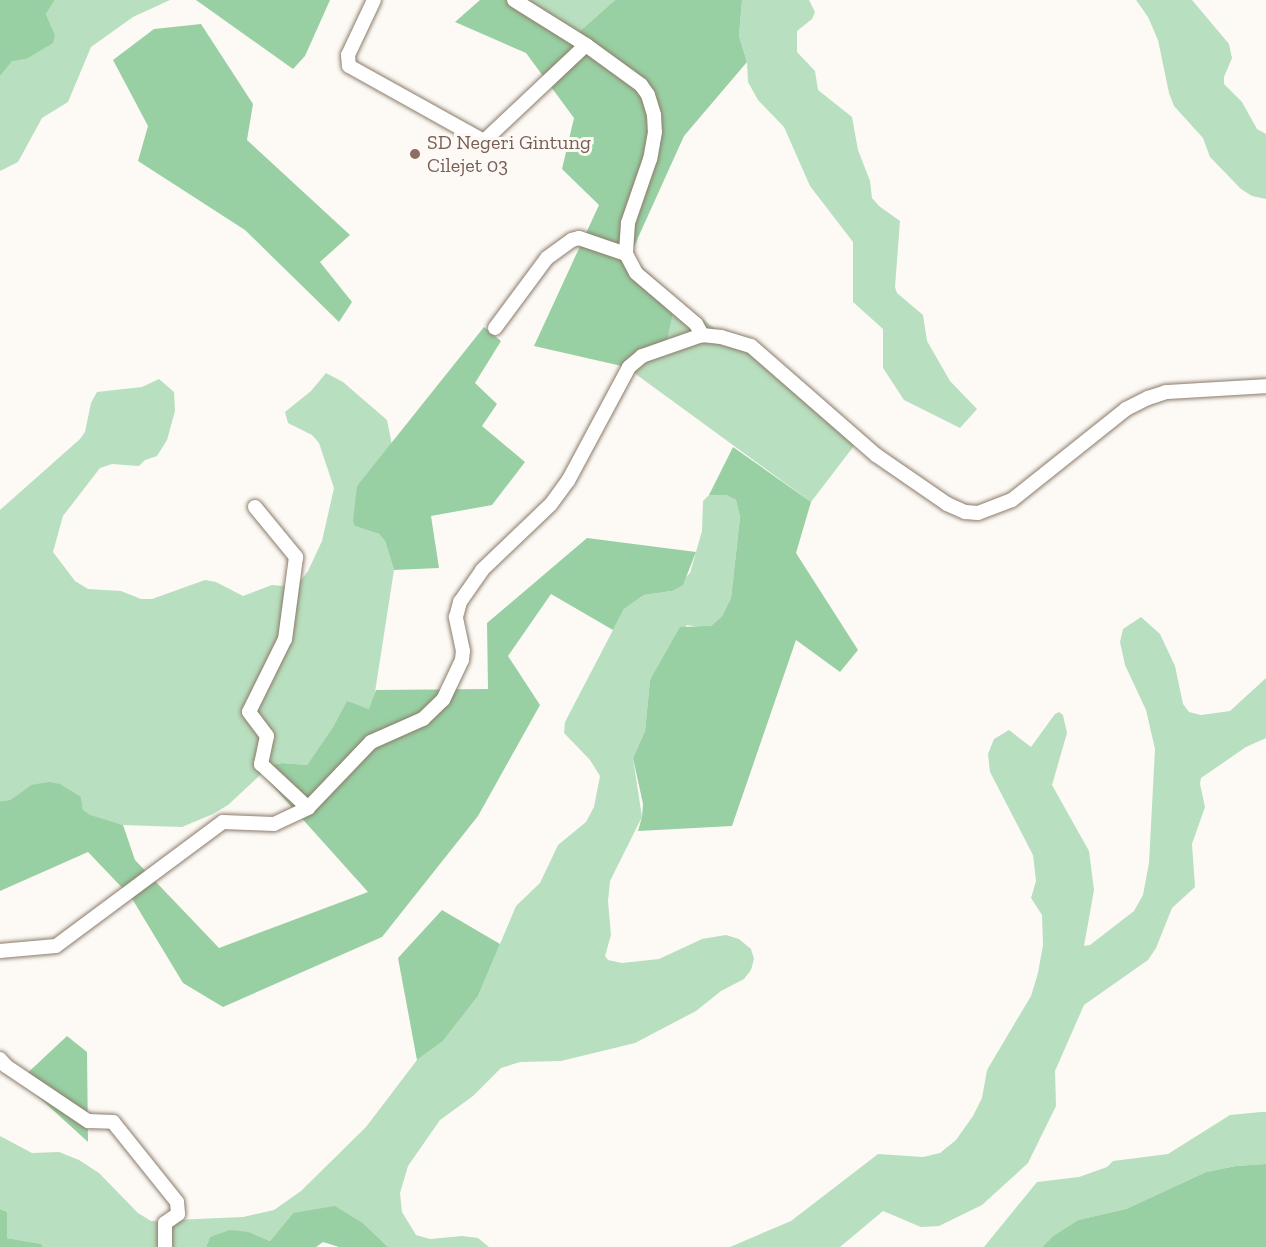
<!DOCTYPE html>
<html>
<head>
<meta charset="utf-8">
<style>
	body { margin:0 }
	#map { position:relative; width:1266px; height:1247px; overflow:hidden; background:#fdfaf6; font-family:"Zilla Slab",serif }
	div>[style] { position:absolute }
	.green>* { inset:0; background:#b8dfbf }
	.forest>* { inset:0; background:#98d0a3 }
	.roads { filter:drop-shadow(0 0 2px #8b7b69) drop-shadow(0 0 2px #8b7b69) }
	.street>* { height:14px; margin:-7px; padding:0 7px; transform-origin:7px; border-radius:7px; background:#fff }
	.dots>* { width:16px; height:16px; translate:-50% -50%; box-sizing:border-box; border:3px solid #fdfaf6; border-radius:50% }
	span { translate:-50% -50%; white-space:nowrap; text-align:center; line-height:1.15; -webkit-text-stroke:6px #fdfaf6; paint-order:stroke }
	.education-label { font-size:20px; color:#785e54 }
	.left { translate:0 -50%; text-align:left }
</style>
</head>
<body>
<div id="map">
	<div class="green">
		<i style="clip-path:polygon(55px 0,170px 0,133px 17px,91px 47px,68px 102px,42px 118px,18px 162px,0 171px,0 76px,6px 65px,12px 60px,26px 59px,55px 35px,46px 14px)"></i>
		<i style="clip-path:polygon(522px 0,615px 0,579px 32px)"></i>
		<i style="clip-path:polygon(742px 0,809px 0,815px 12px,812px 19px,797px 31px,797px 52px,815px 71px,818px 90px,852px 117px,858px 150px,870px 181px,872px 198px,879px 206px,900px 221px,895px 287px,897px 293px,923px 315px,927px 341px,950px 381px,977px 409px,960px 428px,904px 400px,883px 368px,883px 329px,853px 302px,853px 242px,810px 186px,784px 127px,758px 100px,748px 82px,747px 62px,739px 36px)"></i>
		<i style="clip-path:polygon(1136px 0,1192px 0,1229px 44px,1232px 58px,1224px 77px,1224px 84px,1242px 102px,1257px 129px,1266px 134px,1266px 199px,1252px 196px,1241px 189px,1210px 157px,1203px 138px,1174px 106px,1169px 93px,1158px 40px,1148px 17px)"></i>
		<i style="clip-path:polygon(676px 298px,714px 328px,760px 344px,823px 415px,860px 438px,811px 502px,626px 367px)"></i>
		<i style="clip-path:polygon(326px 373px,343px 382px,387px 420px,392px 445px,357px 486px,355px 526px,379px 534px,385px 541px,394px 570px,373px 705px,369px 709px,347px 702px,333px 727px,307px 765px,282px 763px,271px 765px,228px 805px,213px 814px,182px 827px,123px 825px,90px 816px,83px 811px,81px 797px,31px 785px,10px 800px,0 801px,0 510px,80px 439px,85px 432px,91px 403px,97px 392px,142px 387px,159px 379px,174px 392px,175px 411px,167px 440px,157px 456px,145px 460px,139px 466px,112px 464px,100px 468px,63px 516px,53px 552px,75px 581px,88px 589px,121px 591px,141px 599px,152px 599px,205px 580px,216px 582px,243px 596px,272px 585px,296px 587px,308px 571px,322px 541px,334px 488px,319px 443px,312px 435px,288px 423px,285px 412px,311px 391px)"></i>
		<i style="clip-path:polygon(709px 495px,726px 495px,736px 500px,740px 517px,731px 598px,722px 616px,711px 626px,705px 628px,687px 625px,650px 680px,645px 731px,633px 758px,642px 817px,610px 881px,608px 901px,611px 935px,605px 956px,608px 960px,622px 963px,659px 959px,702px 939px,726px 935px,739px 939px,751px 949px,754px 959px,751px 970px,744px 979px,721px 991px,696px 1011px,635px 1043px,561px 1061px,520px 1062px,501px 1068px,473px 1096px,440px 1120px,408px 1166px,400px 1193px,402px 1212px,416px 1235px,430px 1239px,462px 1236px,478px 1238px,489px 1247px,388px 1247px,364px 1224px,293px 1213px,270px 1241px,249px 1232px,210px 1237px,206px 1247px,43px 1247px,40px 1244px,7px 1238px,7px 1212px,0 1209px,0 1136px,32px 1153px,59px 1152px,79px 1160px,99px 1173px,138px 1213px,151px 1221px,243px 1217px,274px 1210px,301px 1191px,366px 1127px,417px 1060px,443px 1041px,478px 996px,516px 906px,540px 883px,558px 845px,586px 822px,594px 807px,600px 776px,590px 760px,564px 733px,565px 722px,624px 609px,644px 595px,672px 591px,690px 573px,702px 531px,703px 501px)"></i>
		<i style="clip-path:polygon(1141px 617px,1160px 634px,1175px 666px,1183px 704px,1189px 712px,1201px 715px,1230px 711px,1266px 678px,1266px 738px,1246px 747px,1201px 778px,1200px 784px,1205px 807px,1192px 844px,1195px 887px,1172px 908px,1156px 948px,1148px 960px,1084px 1005px,1055px 1071px,1056px 1106px,1028px 1163px,982px 1205px,939px 1226px,921px 1227px,883px 1211px,840px 1247px,730px 1247px,791px 1221px,878px 1154px,923px 1157px,940px 1153px,956px 1140px,973px 1116px,982px 1098px,987px 1070px,1031px 996px,1038px 973px,1043px 945px,1042px 915px,1031px 898px,1036px 881px,1033px 855px,990px 772px,988px 754px,994px 739px,1009px 730px,1031px 747px,1055px 714px,1059px 712px,1063px 715px,1067px 733px,1052px 785px,1089px 851px,1094px 890px,1084px 946px,1090px 945px,1134px 911px,1143px 895px,1149px 863px,1155px 749px,1146px 710px,1125px 665px,1120px 642px,1123px 629px)"></i>
		<i style="clip-path:polygon(1261px 1112px,1266px 1112px,1266px 1164px,1236px 1166px,1206px 1172px,1126px 1209px,1078px 1220px,1053px 1236px,1042px 1247px,984px 1247px,1037px 1182px,1079px 1177px,1107px 1167px,1113px 1161px,1168px 1154px,1230px 1115px)"></i>
	</div>
	<div class="forest">
		<i style="clip-path:polygon(0 0,55px 0,46px 14px,55px 35px,53px 43px,26px 59px,12px 61px,0 76px)"></i>
		<i style="clip-path:polygon(196px 0,330px 0,305px 56px,293px 69px)"></i>
		<i style="clip-path:polygon(480px 0,522px 0,579px 32px,615px 0,742px 0,739px 36px,747px 62px,684px 136px,632px 251px,639px 265px,676px 298px,665px 349px,626px 367px,534px 346px,599px 205px,562px 169px,574px 118px,526px 53px,455px 22px)"></i>
		<i style="clip-path:polygon(201px 24px,253px 104px,247px 140px,350px 235px,320px 262px,352px 302px,339px 322px,245px 230px,138px 161px,148px 126px,113px 60px,154px 29px)"></i>
		<i style="clip-path:polygon(484px 327px,501px 341px,475px 383px,497px 404px,482px 426px,525px 462px,492px 505px,431px 516px,439px 568px,394px 570px,385px 541px,379px 534px,355px 526px,353px 521px,357px 486px)"></i>
		<i style="clip-path:polygon(733px 447px,811px 502px,796px 553px,858px 650px,840px 672px,796px 640px,732px 826px,638px 831px,642px 817px,643px 804px,633px 758px,645px 731px,650px 680px,680px 627px,711px 626px,722px 616px,731px 598px,740px 517px,736px 500px,726px 495px,709px 495px)"></i>
		<i style="clip-path:polygon(587px 538px,696px 552px,683px 585px,672px 591px,644px 595px,624px 609px,613px 630px,551px 594px,508px 656px,540px 705px,478px 816px,382px 937px,223px 1007px,183px 983px,131px 897px,88px 852px,0 891px,0 801px,10px 800px,31px 785px,49px 782px,60px 784px,81px 797px,83px 810px,90px 815px,123px 825px,135px 860px,219px 948px,368px 892px,262px 774px,271px 765px,282px 763px,307px 765px,333px 727px,347px 701px,369px 709px,376px 690px,488px 689px,487px 623px)"></i>
		<i style="clip-path:polygon(442px 910px,500px 944px,478px 996px,443px 1041px,417px 1060px,398px 958px)"></i>
		<i style="clip-path:polygon(67px 1036px,87px 1052px,88px 1142px,20px 1080px)"></i>
		<i style="clip-path:polygon(1266px 1164px,1266px 1247px,1042px 1247px,1053px 1236px,1078px 1220px,1126px 1209px,1206px 1172px,1236px 1166px)"></i>
		<i style="clip-path:polygon(335px 1206px,364px 1224px,388px 1247px,339px 1247px,323px 1242px,316px 1247px,206px 1247px,210px 1237px,230px 1230px,249px 1232px,270px 1241px,293px 1213px)"></i>
		<i style="clip-path:polygon(0 1209px,7px 1212px,7px 1238px,41px 1244px,43px 1247px,0 1247px)"></i>
	</div>
	<div class="roads">
		<div class="street">
			<i style="left:374px;top:0;width:61px;rotate:115.3deg"></i>
			<i style="left:348px;top:55px;width:11px;rotate:85deg"></i>
			<i style="left:349px;top:66px;width:154px;rotate:29.1deg"></i>
			<i style="left:484px;top:141px;width:140px;rotate:-43.3deg"></i>
			<i style="left:514px;top:0;width:85px;rotate:32deg"></i>
			<i style="left:586px;top:45px;width:68px;rotate:36deg"></i>
			<i style="left:641px;top:85px;width:12px;rotate:55deg"></i>
			<i style="left:648px;top:95px;width:21px;rotate:73deg"></i>
			<i style="left:654px;top:115px;width:17px;rotate:87deg"></i>
			<i style="left:655px;top:132px;width:27px;rotate:100deg"></i>
			<i style="left:650px;top:159px;width:68px;rotate:109deg"></i>
			<i style="left:628px;top:223px;width:31px;rotate:94deg"></i>
			<i style="left:626px;top:254px;width:21px;rotate:62deg"></i>
			<i style="left:636px;top:273px;width:79px;rotate:40.4deg"></i>
			<i style="left:696px;top:324px;width:13px;rotate:61deg"></i>
			<i style="left:702px;top:335px;width:19px;rotate:6deg"></i>
			<i style="left:721px;top:337px;width:31px;rotate:17deg"></i>
			<i style="left:751px;top:346px;width:166px;rotate:41.1deg"></i>
			<i style="left:876px;top:455px;width:86px;rotate:34.6deg"></i>
			<i style="left:947px;top:504px;width:20px;rotate:24deg"></i>
			<i style="left:965px;top:512px;width:13px;rotate:4deg"></i>
			<i style="left:978px;top:513px;width:36px;rotate:-21deg"></i>
			<i style="left:1012px;top:500px;width:146px;rotate:-38.6deg"></i>
			<i style="left:1126px;top:409px;width:25px;rotate:-27deg"></i>
			<i style="left:1148px;top:398px;width:19px;rotate:-18deg"></i>
			<i style="left:1166px;top:392px;width:100px;rotate:-3.4deg"></i>
			<i style="left:495px;top:328px;width:87px;rotate:-53.4deg"></i>
			<i style="left:547px;top:258px;width:31px;rotate:-36deg"></i>
			<i style="left:572px;top:240px;width:7px;rotate:-16deg"></i>
			<i style="left:579px;top:238px;width:50px;rotate:18.8deg"></i>
			<i style="left:255px;top:507px;width:65px;rotate:50.6deg"></i>
			<i style="left:296px;top:557px;width:83px;rotate:97.6deg"></i>
			<i style="left:285px;top:639px;width:81px;rotate:116.3deg"></i>
			<i style="left:249px;top:712px;width:30px;rotate:53deg"></i>
			<i style="left:267px;top:736px;width:29px;rotate:102deg"></i>
			<i style="left:261px;top:764px;width:64px;rotate:43.1deg"></i>
			<i style="left:0;top:951px;width:56px;rotate:-5.1deg"></i>
			<i style="left:56px;top:946px;width:208px;rotate:-36.6deg"></i>
			<i style="left:223px;top:822px;width:51px;rotate:2.2deg"></i>
			<i style="left:274px;top:824px;width:38px;rotate:-25deg"></i>
			<i style="left:308px;top:808px;width:91px;rotate:-46.3deg"></i>
			<i style="left:371px;top:742px;width:57px;rotate:-23.9deg"></i>
			<i style="left:423px;top:719px;width:28px;rotate:-44deg"></i>
			<i style="left:443px;top:700px;width:44px;rotate:-64.6deg"></i>
			<i style="left:462px;top:660px;width:9px;rotate:-84deg"></i>
			<i style="left:463px;top:651px;width:35px;rotate:-102deg"></i>
			<i style="left:456px;top:617px;width:16px;rotate:-75deg"></i>
			<i style="left:460px;top:602px;width:39px;rotate:-55deg"></i>
			<i style="left:482px;top:570px;width:95px;rotate:-43.7deg"></i>
			<i style="left:551px;top:504px;width:29px;rotate:-54deg"></i>
			<i style="left:568px;top:481px;width:129px;rotate:-61.8deg"></i>
			<i style="left:629px;top:367px;width:17px;rotate:-40deg"></i>
			<i style="left:642px;top:356px;width:64px;rotate:-19.3deg"></i>
			<i style="left:0;top:1059px;width:9px;rotate:49deg"></i>
			<i style="left:6px;top:1066px;width:99px;rotate:33.9deg"></i>
			<i style="left:88px;top:1121px;width:25px;rotate:2deg"></i>
			<i style="left:113px;top:1122px;width:102px;rotate:51.3deg"></i>
			<i style="left:177px;top:1202px;width:12px;rotate:85deg"></i>
			<i style="left:178px;top:1214px;width:16px;rotate:145deg"></i>
			<i style="left:165px;top:1223px;width:24px;rotate:90deg"></i>
		</div>
	</div>
	<div class="dots">
		<i style="left:415px;top:154px;background:#8d6e63"></i>
	</div>
	<div class="education-label">
		<span class="left" style="left:427px;top:154px">SD Negeri Gintung<br>Cilejet 03</span>
	</div>
</div>
</body>
</html>
